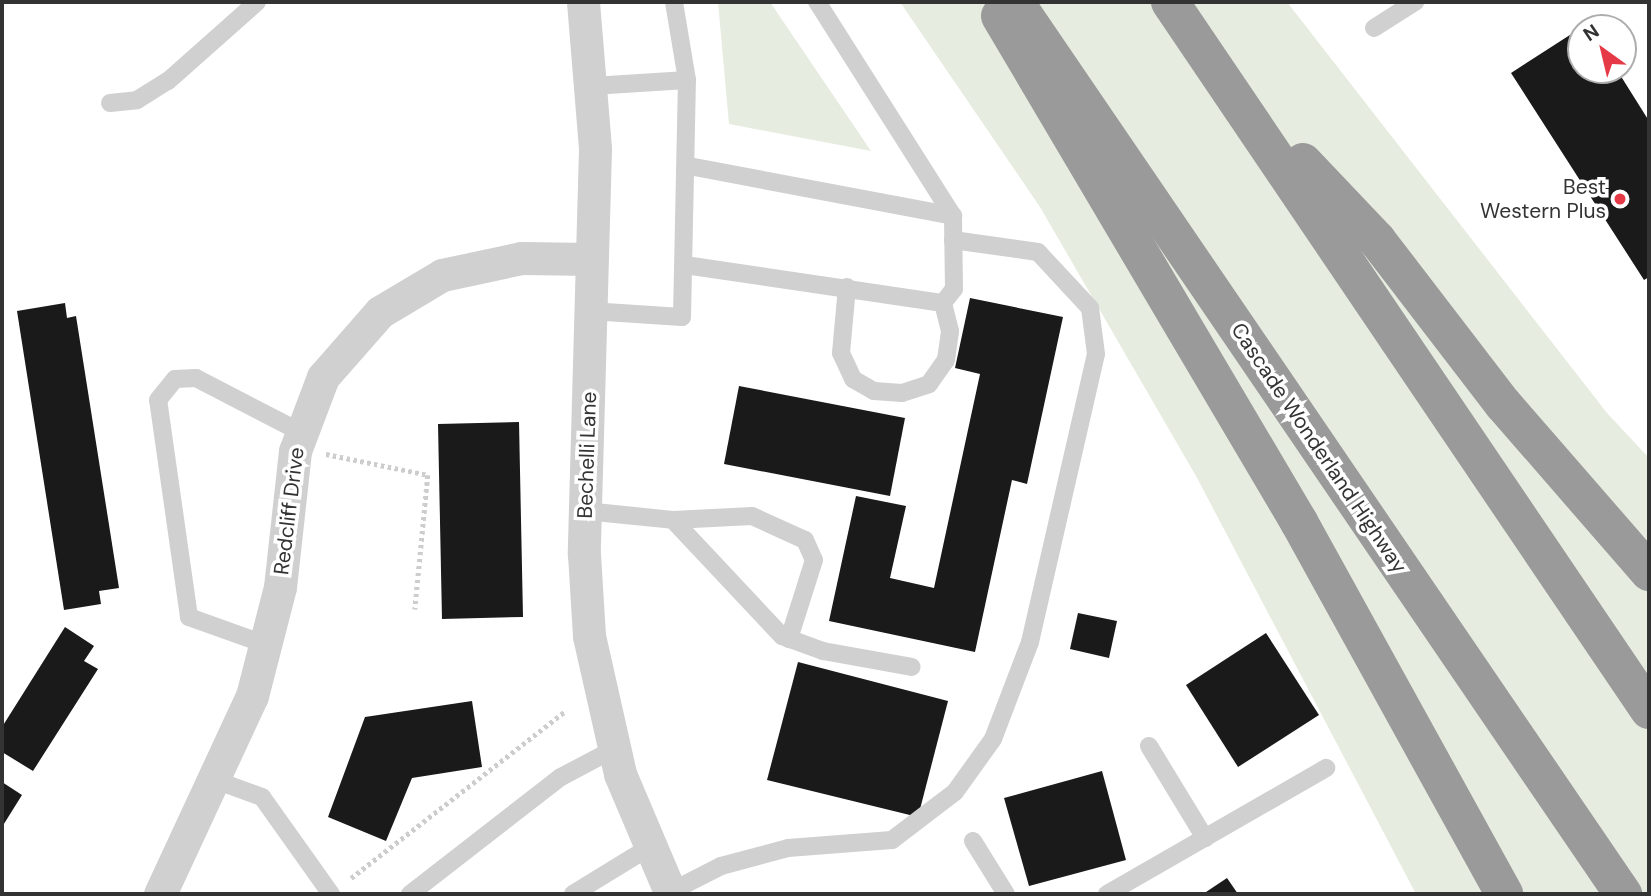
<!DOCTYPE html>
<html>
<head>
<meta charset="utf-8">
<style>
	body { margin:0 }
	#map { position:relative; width:1651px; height:896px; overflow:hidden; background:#fff; font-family:"DM Sans",sans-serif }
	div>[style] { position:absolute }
	.green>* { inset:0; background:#e6ecdf }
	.building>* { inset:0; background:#1a1a1a }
	.path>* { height:4.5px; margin-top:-2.25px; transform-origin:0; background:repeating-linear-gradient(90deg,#cdcdcd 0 3.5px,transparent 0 7px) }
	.lane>* { height:18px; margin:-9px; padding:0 9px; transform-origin:9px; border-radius:9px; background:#d0d0d0 }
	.street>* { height:33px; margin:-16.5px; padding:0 16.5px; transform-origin:16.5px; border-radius:16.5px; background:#d0d0d0 }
	.highway>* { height:38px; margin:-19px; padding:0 19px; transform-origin:19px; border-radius:19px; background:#9a9a9a }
	.dots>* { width:19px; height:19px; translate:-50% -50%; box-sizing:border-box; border:4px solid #fff; border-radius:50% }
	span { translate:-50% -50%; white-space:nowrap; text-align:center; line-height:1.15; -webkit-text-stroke:7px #fff; paint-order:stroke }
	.poi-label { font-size:21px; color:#333 }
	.right { translate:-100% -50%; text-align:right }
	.street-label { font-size:21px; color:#333 }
	.frame { position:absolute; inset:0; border:4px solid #333; pointer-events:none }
	.north { position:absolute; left:1567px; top:14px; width:70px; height:70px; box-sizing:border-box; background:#fff; border:2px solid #adadad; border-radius:50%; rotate:326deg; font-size:19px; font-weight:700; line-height:28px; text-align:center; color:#333 }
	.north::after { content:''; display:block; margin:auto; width:24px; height:32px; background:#e63946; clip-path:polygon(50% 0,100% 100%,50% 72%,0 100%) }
</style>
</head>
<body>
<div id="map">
	<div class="green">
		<i style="clip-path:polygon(718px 2px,770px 2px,871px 151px,729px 124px)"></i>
		<i style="clip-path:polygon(900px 2px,1287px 2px,1607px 413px,1649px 458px,1649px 894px,1416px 894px,1196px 476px,1040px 207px)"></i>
	</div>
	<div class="building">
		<i style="clip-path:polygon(1587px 24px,1590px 28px,1581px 28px,1581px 70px,1617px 70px,1649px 121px,1649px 277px,1644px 280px,1511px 73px)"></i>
		<i style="clip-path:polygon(970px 298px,1063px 317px,1027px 484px,1012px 480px,975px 652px,829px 621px,856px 496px,906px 506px,890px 578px,934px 588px,980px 374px,955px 368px)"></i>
		<i style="clip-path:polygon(65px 303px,67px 318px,76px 316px,119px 588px,99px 591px,101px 604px,64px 610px,17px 311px)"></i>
		<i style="clip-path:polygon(739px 386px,905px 418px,890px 496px,724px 464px)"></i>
		<i style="clip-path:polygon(519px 422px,523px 617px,442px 619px,438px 424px)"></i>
		<i style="clip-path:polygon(1078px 613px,1117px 621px,1109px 658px,1070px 649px)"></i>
		<i style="clip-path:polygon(65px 627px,94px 646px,84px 661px,98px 669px,33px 771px,2px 752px,2px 727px)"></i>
		<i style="clip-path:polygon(1266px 633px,1319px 715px,1238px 767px,1186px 685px)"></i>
		<i style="clip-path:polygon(798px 662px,948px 701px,918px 817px,767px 780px)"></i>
		<i style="clip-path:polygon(472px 701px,482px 767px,412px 778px,386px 841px,328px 817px,365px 717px)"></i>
		<i style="clip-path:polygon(1102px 771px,1126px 860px,1029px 886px,1004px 798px)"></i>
		<i style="clip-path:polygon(2px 782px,22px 795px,2px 827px)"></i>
		<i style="clip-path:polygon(1227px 878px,1238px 894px,1203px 894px)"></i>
	</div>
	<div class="path">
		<i style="left:326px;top:454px;width:104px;rotate:11.6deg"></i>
		<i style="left:428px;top:475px;width:135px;rotate:95.5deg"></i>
		<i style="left:351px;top:878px;width:270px;rotate:-37.9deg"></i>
	</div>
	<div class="lane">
		<i style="left:1374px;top:28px;width:49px;rotate:-32.4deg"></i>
		<i style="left:592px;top:86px;width:95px;rotate:-3.6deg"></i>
		<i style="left:110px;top:103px;width:27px;rotate:-6deg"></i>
		<i style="left:137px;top:100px;width:36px;rotate:-32deg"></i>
		<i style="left:168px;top:81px;width:119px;rotate:-41.6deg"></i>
		<i style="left:689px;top:166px;width:269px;rotate:10.7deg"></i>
		<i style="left:685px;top:265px;width:261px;rotate:8.4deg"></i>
		<i style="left:943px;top:303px;width:18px;rotate:-52deg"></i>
		<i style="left:954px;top:289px;width:73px;rotate:-90.8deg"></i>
		<i style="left:953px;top:216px;width:254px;rotate:-122.4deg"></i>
		<i style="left:847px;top:287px;width:66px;rotate:95.2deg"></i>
		<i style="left:841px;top:353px;width:29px;rotate:65deg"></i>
		<i style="left:853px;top:379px;width:24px;rotate:30deg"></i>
		<i style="left:874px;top:391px;width:28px;rotate:4deg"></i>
		<i style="left:902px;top:393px;width:28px;rotate:-18deg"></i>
		<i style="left:929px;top:384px;width:29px;rotate:-55deg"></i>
		<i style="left:946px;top:360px;width:29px;rotate:-82deg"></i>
		<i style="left:950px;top:331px;width:29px;rotate:-104deg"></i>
		<i style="left:590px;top:311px;width:92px;rotate:3.7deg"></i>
		<i style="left:682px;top:317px;width:237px;rotate:-88.8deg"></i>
		<i style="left:687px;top:80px;width:79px;rotate:-99.5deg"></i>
		<i style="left:585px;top:511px;width:88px;rotate:5.8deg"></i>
		<i style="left:673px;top:520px;width:159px;rotate:46.8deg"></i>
		<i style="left:782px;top:636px;width:44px;rotate:20.1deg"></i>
		<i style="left:823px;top:651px;width:90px;rotate:10.2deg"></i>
		<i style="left:673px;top:520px;width:79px;rotate:-2.9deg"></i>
		<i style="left:752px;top:516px;width:58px;rotate:24.4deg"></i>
		<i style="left:805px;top:540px;width:22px;rotate:66deg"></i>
		<i style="left:814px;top:560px;width:83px;rotate:107.6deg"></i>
		<i style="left:267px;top:645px;width:83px;rotate:-160.3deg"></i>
		<i style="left:189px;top:617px;width:219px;rotate:-98.1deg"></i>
		<i style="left:158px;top:400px;width:27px;rotate:-51deg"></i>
		<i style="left:175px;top:379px;width:21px;rotate:-3deg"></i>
		<i style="left:196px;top:378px;width:117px;rotate:27.4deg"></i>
		<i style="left:1149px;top:746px;width:108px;rotate:58.7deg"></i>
		<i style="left:215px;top:780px;width:50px;rotate:19.9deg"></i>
		<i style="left:262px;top:797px;width:119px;rotate:54.6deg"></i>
		<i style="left:973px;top:841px;width:62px;rotate:58.1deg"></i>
		<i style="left:670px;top:892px;width:57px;rotate:-27deg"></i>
		<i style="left:721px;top:866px;width:69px;rotate:-15deg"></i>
		<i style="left:788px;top:848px;width:104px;rotate:-4.4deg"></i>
		<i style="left:892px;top:840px;width:79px;rotate:-37.3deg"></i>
		<i style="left:955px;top:792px;width:65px;rotate:-54.4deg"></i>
		<i style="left:993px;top:739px;width:104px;rotate:-69.1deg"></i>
		<i style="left:1030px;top:642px;width:295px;rotate:-77.1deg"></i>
		<i style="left:1096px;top:354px;width:46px;rotate:-97.4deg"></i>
		<i style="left:1090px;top:308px;width:76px;rotate:-132.9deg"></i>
		<i style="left:1038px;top:252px;width:86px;rotate:-172deg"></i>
		<i style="left:410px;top:894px;width:191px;rotate:-37.8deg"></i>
		<i style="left:561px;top:777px;width:58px;rotate:-27.9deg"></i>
		<i style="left:573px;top:894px;width:88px;rotate:-31.5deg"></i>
		<i style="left:1107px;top:894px;width:253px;rotate:-29.9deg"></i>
	</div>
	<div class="street">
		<i style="left:583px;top:2px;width:147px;rotate:85.3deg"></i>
		<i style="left:595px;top:149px;width:405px;rotate:91.6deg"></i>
		<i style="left:584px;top:554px;width:82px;rotate:86.5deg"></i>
		<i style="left:589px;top:636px;width:141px;rotate:77.3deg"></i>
		<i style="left:620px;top:774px;width:130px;rotate:67deg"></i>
		<i style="left:160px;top:894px;width:218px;rotate:-65.1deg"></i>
		<i style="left:252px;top:696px;width:113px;rotate:-75.6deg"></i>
		<i style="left:280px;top:587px;width:137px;rotate:-83.7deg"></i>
		<i style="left:295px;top:451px;width:79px;rotate:-69.3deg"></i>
		<i style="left:323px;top:377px;width:86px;rotate:-48.8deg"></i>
		<i style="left:380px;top:312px;width:72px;rotate:-30.8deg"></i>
		<i style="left:442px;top:275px;width:81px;rotate:-12.1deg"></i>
		<i style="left:521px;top:258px;width:70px;rotate:0.8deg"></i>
	</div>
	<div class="highway">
		<i style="left:1015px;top:2px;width:1080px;rotate:55.72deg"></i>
		<i style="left:1170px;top:2px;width:855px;rotate:55.92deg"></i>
		<i style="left:1000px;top:16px;width:588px;rotate:59.42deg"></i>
		<i style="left:1299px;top:522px;width:425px;rotate:61.1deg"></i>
		<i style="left:1303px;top:162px;width:108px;rotate:46.5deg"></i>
		<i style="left:1377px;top:240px;width:207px;rotate:52.5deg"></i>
		<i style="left:1503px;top:404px;width:223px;rotate:49deg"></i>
	</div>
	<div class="dots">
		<i style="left:1620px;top:199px;background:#e63946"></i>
	</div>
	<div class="poi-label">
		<span class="right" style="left:1606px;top:199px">Best<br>Western Plus</span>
	</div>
	<div class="street-label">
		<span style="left:1319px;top:448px;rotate:56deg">Cascade Wonderland Highway</span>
		<span style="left:587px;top:455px;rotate:-88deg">Bechelli Lane</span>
		<span style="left:289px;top:511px;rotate:-83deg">Redcliff Drive</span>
	</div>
	<div class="frame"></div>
	<div class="north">N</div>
</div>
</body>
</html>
